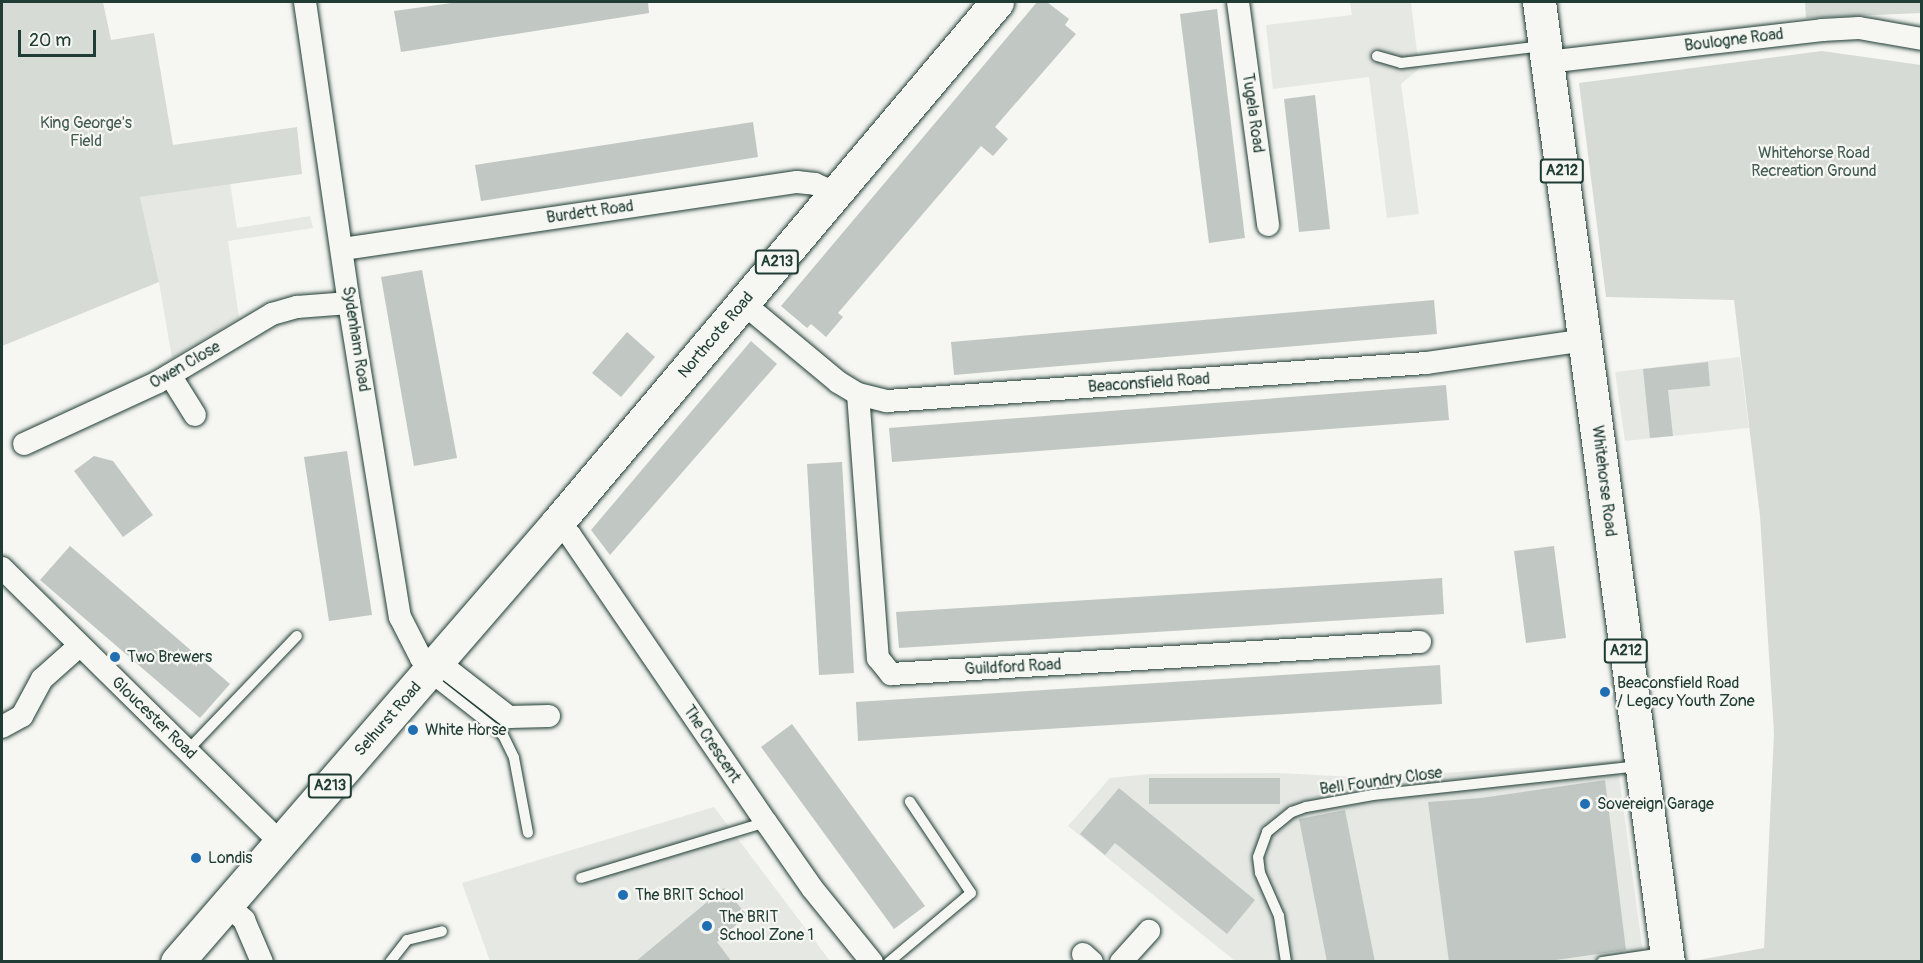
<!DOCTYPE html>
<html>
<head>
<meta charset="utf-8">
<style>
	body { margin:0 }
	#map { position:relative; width:1923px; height:963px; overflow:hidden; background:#f6f6f2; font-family:Pangolin,sans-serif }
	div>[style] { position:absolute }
	.built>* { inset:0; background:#e6e8e4 }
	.green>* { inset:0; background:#d6dbd6 }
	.building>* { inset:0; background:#c1c8c3 }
	.roads { filter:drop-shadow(0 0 2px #1f3d34) drop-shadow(0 0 2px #1f3d34) }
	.service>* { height:10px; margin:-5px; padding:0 5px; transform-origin:5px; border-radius:5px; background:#f6f6f2 }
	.minor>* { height:22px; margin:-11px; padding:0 11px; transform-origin:11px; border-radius:11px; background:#f6f6f2 }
	.primary>* { height:33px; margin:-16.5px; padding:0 16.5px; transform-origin:16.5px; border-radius:16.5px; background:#f6f6f2 }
	.dots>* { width:16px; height:16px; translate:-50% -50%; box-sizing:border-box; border:3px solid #f6f6f2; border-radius:50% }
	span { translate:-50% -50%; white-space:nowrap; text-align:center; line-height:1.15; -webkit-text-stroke:4.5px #f6f6f2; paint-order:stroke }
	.shield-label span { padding:2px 4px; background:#f6f6f2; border:2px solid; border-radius:4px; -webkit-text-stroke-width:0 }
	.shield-label { font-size:15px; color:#1f3d34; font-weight:700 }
	.street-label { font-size:16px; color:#1f3d34 }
	.park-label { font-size:16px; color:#445d54 }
	.poi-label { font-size:16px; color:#1f3d34 }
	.left { translate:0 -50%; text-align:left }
	.frame { position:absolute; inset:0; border:3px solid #1f3d34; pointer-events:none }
	.scale { position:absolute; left:18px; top:30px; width:78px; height:27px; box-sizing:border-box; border:3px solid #1f3d34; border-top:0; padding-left:8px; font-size:18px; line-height:21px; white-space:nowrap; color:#1f3d34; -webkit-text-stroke:4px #f6f6f2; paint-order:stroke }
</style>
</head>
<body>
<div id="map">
	<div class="built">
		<i style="clip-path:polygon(1350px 2px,1411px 2px,1419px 69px,1401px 84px,1419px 214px,1387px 218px,1369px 77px,1273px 89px,1266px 25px,1352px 15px)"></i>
		<i style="clip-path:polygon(230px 183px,237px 228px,310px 216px,313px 228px,228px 241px,239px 318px,172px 358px,159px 282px,140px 197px)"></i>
		<i style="clip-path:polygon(1740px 357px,1749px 428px,1625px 441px,1615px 372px)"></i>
		<i style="clip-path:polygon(1617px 761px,1644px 961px,1235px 961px,1068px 826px,1110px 778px,1150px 774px,1278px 773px,1373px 778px)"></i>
		<i style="clip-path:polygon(714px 807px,830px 961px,490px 961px,462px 883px)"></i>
	</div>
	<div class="green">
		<i style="clip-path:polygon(2px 2px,103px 2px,111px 40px,154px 33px,173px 145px,297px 127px,302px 174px,140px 197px,159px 282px,2px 346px)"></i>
		<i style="clip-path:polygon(1805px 2px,1921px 2px,1921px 13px,1806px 18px)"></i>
		<i style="clip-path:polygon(1822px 51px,1921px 65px,1921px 961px,1693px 961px,1764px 948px,1774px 733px,1760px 516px,1734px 300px,1606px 297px,1579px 83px)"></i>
	</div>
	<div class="building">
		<i style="clip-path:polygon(459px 2px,648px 2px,649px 13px,401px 52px,394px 11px)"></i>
		<i style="clip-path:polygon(1037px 2px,1047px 2px,1069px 19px,1065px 25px,1076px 34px,995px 127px,1008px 139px,993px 156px,981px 146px,838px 313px,843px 317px,826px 337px,811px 324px,807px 328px,781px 306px)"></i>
		<i style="clip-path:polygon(1217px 9px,1245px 238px,1209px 243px,1180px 14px)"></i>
		<i style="clip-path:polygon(1315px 95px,1330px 229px,1299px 232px,1284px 99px)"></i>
		<i style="clip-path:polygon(753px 122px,758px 157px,481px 201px,475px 165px)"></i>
		<i style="clip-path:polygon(422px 270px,457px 458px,414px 466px,381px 277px)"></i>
		<i style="clip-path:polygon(1434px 300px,1437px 334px,954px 375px,951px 342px)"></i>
		<i style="clip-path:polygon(627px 332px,655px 357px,621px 397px,592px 373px)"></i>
		<i style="clip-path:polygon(751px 341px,777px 364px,610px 555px,591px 530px)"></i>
		<i style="clip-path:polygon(1708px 362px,1710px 386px,1668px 390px,1673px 436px,1650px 438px,1643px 369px)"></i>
		<i style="clip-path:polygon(1446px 385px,1449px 420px,892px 462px,889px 428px)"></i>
		<i style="clip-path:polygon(347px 451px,372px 615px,329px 621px,304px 457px)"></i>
		<i style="clip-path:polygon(94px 456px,113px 461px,153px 515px,123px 537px,74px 471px)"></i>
		<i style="clip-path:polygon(842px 462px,854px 673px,819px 675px,807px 464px)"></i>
		<i style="clip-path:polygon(70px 546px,230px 684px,200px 718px,40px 580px)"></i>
		<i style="clip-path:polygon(1554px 546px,1566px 638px,1526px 643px,1514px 551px)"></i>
		<i style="clip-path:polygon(1442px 578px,1444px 614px,899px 648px,896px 612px)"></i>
		<i style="clip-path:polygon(1440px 665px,1442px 704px,858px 741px,856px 702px)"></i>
		<i style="clip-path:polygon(792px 724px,925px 906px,894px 929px,761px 747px)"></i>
		<i style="clip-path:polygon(1149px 778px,1280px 778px,1280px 804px,1149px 804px)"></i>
		<i style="clip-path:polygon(1605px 780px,1626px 950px,1542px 962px,1449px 962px,1428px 802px,1481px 798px)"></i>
		<i style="clip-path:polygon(1119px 788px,1255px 900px,1227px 934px,1115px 843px,1105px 855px,1080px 834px)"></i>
		<i style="clip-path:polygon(1345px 810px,1375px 962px,1327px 962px,1299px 819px)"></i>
		<i style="clip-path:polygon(724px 888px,747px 915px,717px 942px,732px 962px,635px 962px)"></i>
	</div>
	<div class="roads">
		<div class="service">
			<i style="left:1377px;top:56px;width:25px;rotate:16deg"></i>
			<i style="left:1401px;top:63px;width:143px;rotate:-6.8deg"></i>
			<i style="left:429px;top:677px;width:94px;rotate:38.1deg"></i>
			<i style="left:503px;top:735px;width:25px;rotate:64deg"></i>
			<i style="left:514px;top:758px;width:76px;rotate:79.4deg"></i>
			<i style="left:187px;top:751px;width:159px;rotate:-46.3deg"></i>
			<i style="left:581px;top:878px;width:193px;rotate:-16.8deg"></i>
			<i style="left:390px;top:962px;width:28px;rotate:-52deg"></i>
			<i style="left:407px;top:940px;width:36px;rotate:-14deg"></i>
			<i style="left:889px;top:962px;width:107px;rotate:-40.1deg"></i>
			<i style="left:971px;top:893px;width:110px;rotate:-123.8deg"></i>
			<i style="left:1286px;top:962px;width:47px;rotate:-98.7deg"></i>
			<i style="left:1279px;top:916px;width:47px;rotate:-113.8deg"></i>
			<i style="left:1260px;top:873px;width:16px;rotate:-97deg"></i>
			<i style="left:1258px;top:857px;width:27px;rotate:-70deg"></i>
			<i style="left:1267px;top:832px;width:32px;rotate:-39deg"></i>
			<i style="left:1292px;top:812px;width:15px;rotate:-20deg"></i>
			<i style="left:1306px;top:807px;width:68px;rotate:-10.2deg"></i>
			<i style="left:1373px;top:795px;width:268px;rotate:-6.2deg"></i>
			<i style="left:1602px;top:962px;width:62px;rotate:-8.4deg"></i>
		</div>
		<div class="minor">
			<i style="left:305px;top:2px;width:304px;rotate:81.7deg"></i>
			<i style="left:349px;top:303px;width:318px;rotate:80.8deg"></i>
			<i style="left:400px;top:617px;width:46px;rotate:62.9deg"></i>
			<i style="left:421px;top:658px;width:15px;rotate:37deg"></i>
			<i style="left:1238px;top:2px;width:225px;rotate:82.3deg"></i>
			<i style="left:1547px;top:62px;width:277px;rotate:-6.6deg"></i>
			<i style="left:1822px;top:30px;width:37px;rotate:-3deg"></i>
			<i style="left:1859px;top:28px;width:64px;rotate:9.9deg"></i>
			<i style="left:343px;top:249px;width:459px;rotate:-8.4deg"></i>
			<i style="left:797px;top:182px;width:18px;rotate:6deg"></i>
			<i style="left:815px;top:184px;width:22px;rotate:24deg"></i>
			<i style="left:743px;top:303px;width:124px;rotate:39.7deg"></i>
			<i style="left:838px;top:382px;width:23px;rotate:31deg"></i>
			<i style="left:858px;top:394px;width:30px;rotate:14deg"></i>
			<i style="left:887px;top:401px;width:540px;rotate:-4.03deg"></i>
			<i style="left:1426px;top:363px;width:162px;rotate:-8.2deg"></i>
			<i style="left:170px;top:375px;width:47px;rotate:58deg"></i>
			<i style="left:858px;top:394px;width:265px;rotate:85.7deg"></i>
			<i style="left:878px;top:658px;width:21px;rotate:51deg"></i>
			<i style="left:891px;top:674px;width:530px;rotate:-3.46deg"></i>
			<i style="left:24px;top:444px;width:148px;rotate:-24.8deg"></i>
			<i style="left:158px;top:382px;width:133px;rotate:-30.8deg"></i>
			<i style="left:272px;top:314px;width:26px;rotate:-16deg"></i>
			<i style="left:297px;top:307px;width:52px;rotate:-4.4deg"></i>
			<i style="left:557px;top:523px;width:18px;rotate:43deg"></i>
			<i style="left:570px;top:535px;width:348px;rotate:55.7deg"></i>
			<i style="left:766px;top:822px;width:80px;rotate:55.1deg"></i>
			<i style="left:812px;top:888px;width:95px;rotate:51deg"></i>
			<i style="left:2px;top:568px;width:392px;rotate:44.6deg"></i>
			<i style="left:438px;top:662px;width:90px;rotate:37.8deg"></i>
			<i style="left:509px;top:717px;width:40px;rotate:-1.4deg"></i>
			<i style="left:2px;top:727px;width:23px;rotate:-29deg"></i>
			<i style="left:22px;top:716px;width:42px;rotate:-61.6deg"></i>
			<i style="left:42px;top:679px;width:50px;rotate:-41.7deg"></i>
			<i style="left:227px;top:905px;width:23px;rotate:41deg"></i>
			<i style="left:244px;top:920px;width:46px;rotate:66.8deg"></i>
			<i style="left:1083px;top:954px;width:12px;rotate:42deg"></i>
			<i style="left:1121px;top:962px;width:42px;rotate:-47.9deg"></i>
		</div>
		<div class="primary">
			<i style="left:1539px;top:2px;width:969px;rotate:82.35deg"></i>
			<i style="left:177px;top:962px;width:581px;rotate:-49.12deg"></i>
			<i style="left:557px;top:523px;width:682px;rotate:-49.82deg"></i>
		</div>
	</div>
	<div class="dots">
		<i style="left:115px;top:657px;background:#1f6fb2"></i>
		<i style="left:1605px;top:692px;background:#1f6fb2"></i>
		<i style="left:413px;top:730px;background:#1f6fb2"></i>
		<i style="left:1585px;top:804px;background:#1f6fb2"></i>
		<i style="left:196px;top:858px;background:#1f6fb2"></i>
		<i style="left:623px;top:895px;background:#1f6fb2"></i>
		<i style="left:707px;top:926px;background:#1f6fb2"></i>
	</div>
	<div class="shield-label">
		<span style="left:1562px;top:171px">A212</span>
		<span style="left:777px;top:262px">A213</span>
		<span style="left:1626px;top:651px">A212</span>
		<span style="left:330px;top:786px">A213</span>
	</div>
	<div class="street-label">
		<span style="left:1734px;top:40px;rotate:-7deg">Boulogne Road</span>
		<span style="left:1253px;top:113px;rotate:82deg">Tugela Road</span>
		<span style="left:590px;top:212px;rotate:-8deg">Burdett Road</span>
		<span style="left:716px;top:335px;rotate:-50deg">Northcote Road</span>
		<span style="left:356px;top:339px;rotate:81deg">Sydenham Road</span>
		<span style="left:185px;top:365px;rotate:-30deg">Owen Close</span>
		<span style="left:1149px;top:383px;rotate:-4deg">Beaconsfield Road</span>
		<span style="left:1604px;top:481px;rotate:83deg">Whitehorse Road</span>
		<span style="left:1013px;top:667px;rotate:-3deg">Guildford Road</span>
		<span style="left:154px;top:718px;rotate:44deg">Gloucester Road</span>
		<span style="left:388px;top:719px;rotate:-49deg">Selhurst Road</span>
		<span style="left:712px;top:744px;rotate:56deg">The Crescent</span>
		<span style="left:1381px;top:781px;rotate:-8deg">Bell Foundry Close</span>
	</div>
	<div class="park-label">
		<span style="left:86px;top:132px">King George's<br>Field</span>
		<span style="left:1814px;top:162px">Whitehorse Road<br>Recreation Ground</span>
	</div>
	<div class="poi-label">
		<span class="left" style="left:127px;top:657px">Two Brewers</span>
		<span class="left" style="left:1617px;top:692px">Beaconsfield Road<br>/ Legacy Youth Zone</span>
		<span class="left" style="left:425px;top:730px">White Horse</span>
		<span class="left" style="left:1597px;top:804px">Sovereign Garage</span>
		<span class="left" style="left:208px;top:858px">Londis</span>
		<span class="left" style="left:635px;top:895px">The BRIT School</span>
		<span class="left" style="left:719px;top:926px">The BRIT<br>School Zone 1</span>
	</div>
	<div class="frame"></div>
	<div class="scale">20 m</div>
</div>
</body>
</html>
